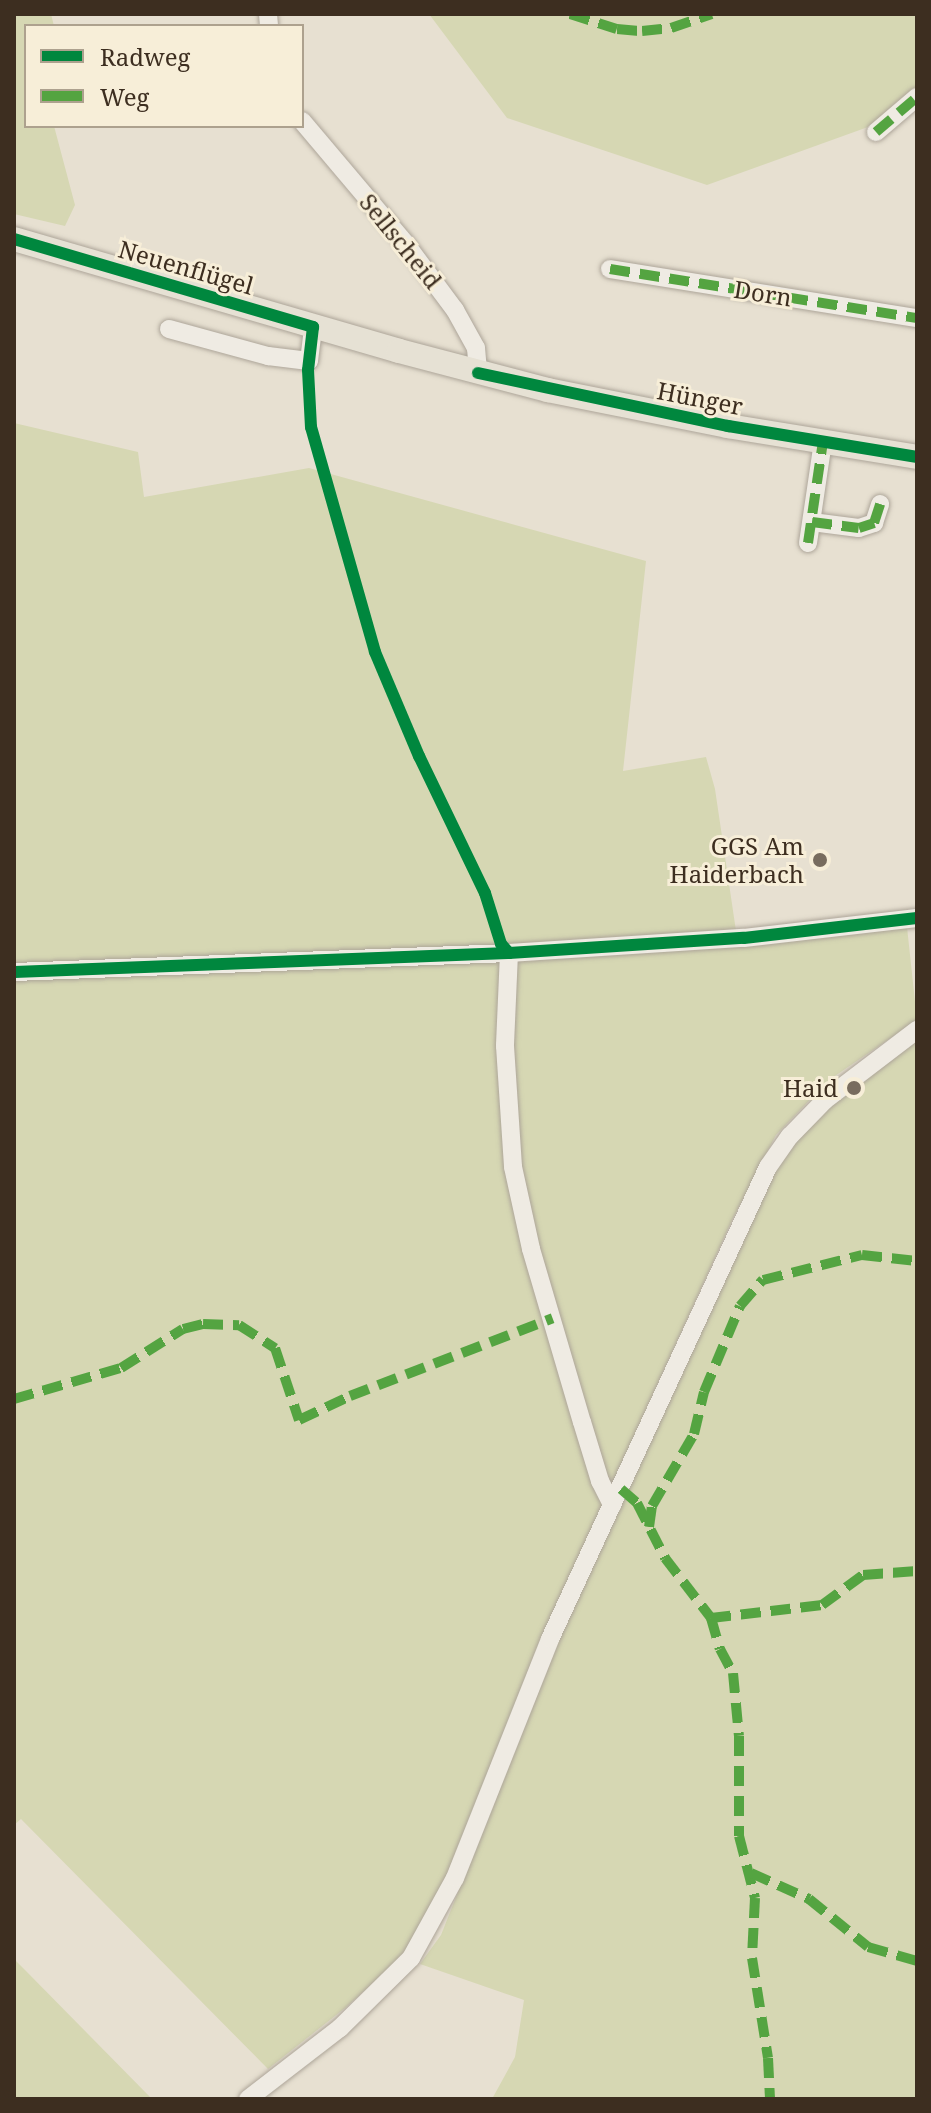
<!DOCTYPE html>
<html>
<head>
<meta charset="utf-8">
<style>
	body { margin:0 }
	#map { position:relative; width:931px; height:2113px; overflow:hidden; background:#e7e0d1; font-family:"Noto Serif",serif }
	div>[style] { position:absolute }
	.green>* { inset:0; background:#d6d7b3 }
	.roads { filter:drop-shadow(0 0 2px #ada599) drop-shadow(0 0 2px #ada599) }
	.minor>* { height:18px; margin:-9px; padding:0 9px; transform-origin:9px; border-radius:9px; background:#efebe3 }
	.major>* { height:24px; margin:-12px; padding:0 12px; transform-origin:12px; border-radius:12px; background:#e6e1d4 }
	.quiet>* { height:10px; margin-top:-5px; transform-origin:0; background:repeating-linear-gradient(90deg,#54a441 0 20px,transparent 0 30px) }
	.cycleway>* { height:12px; margin:-6px; padding:0 6px; transform-origin:6px; border-radius:6px; background:#00873e }
	.dots>* { width:22px; height:22px; translate:-50% -50%; box-sizing:border-box; border:4px solid #f7eed8; border-radius:50% }
	span { translate:-50% -50%; white-space:nowrap; text-align:center; line-height:1.15; -webkit-text-stroke:6px #f7eed8; paint-order:stroke }
	.street-label { font-size:24px; color:#3d2e20 }
	.poi-label { font-size:24px; color:#3d2e20 }
	.right { translate:-100% -50%; text-align:right }
	.frame { position:absolute; inset:0; border:16px solid #3d2e20; pointer-events:none }
	.legend { position:absolute; left:24px; top:24px; width:280px; height:104px; box-sizing:border-box; background:#f7eed8; border:2px solid #ada18e; margin:0; padding:10px 14px; list-style:none; font-size:24px; color:#3d2e20 }
	.legend li { display:flex; align-items:center; gap:16px; height:40px }
	.legend b { width:40px; border:2px solid #ada18e }
</style>
</head>
<body>
<div id="map">
	<div class="green">
		<i style="clip-path:polygon(14px 14px,51px 14px,54px 26px,26px 26px,26px 126px,54px 126px,75px 205px,65px 226px,14px 214px)"></i>
		<i style="clip-path:polygon(429px 14px,917px 14px,917px 86px,868px 127px,707px 185px,507px 118px)"></i>
		<i style="clip-path:polygon(14px 423px,138px 452px,144px 497px,309px 468px,646px 561px,623px 771px,706px 757px,715px 789px,736px 931px,491px 945px,14px 963px)"></i>
		<i style="clip-path:polygon(907px 927px,917px 1020px,829px 1080px,776px 1135px,732px 1220px,543px 1637px,450px 1874px,402px 1957px,345px 2008px,268px 2069px,21px 1819px,14px 1825px,14px 978px)"></i>
		<i style="clip-path:polygon(917px 1036px,917px 2099px,492px 2099px,515px 2057px,524px 2000px,420px 1964px,441px 1935px,557px 1643px,775px 1171px,797px 1141px,850px 1087px)"></i>
		<i style="clip-path:polygon(14px 1959px,25px 1970px,152px 2099px,14px 2099px)"></i>
	</div>
	<div class="roads">
		<div class="minor">
			<i style="left:268px;top:14px;width:12px;rotate:85deg"></i>
			<i style="left:302px;top:121px;width:160px;rotate:49.8deg"></i>
			<i style="left:405px;top:243px;width:84px;rotate:53.3deg"></i>
			<i style="left:455px;top:310px;width:43px;rotate:61.1deg"></i>
			<i style="left:476px;top:348px;width:25px;rotate:85deg"></i>
			<i style="left:876px;top:132px;width:54px;rotate:-40.5deg"></i>
			<i style="left:610px;top:269px;width:311px;rotate:9.1deg"></i>
			<i style="left:169px;top:329px;width:103px;rotate:15.3deg"></i>
			<i style="left:268px;top:356px;width:41px;rotate:7deg"></i>
			<i style="left:309px;top:361px;width:34px;rotate:-83deg"></i>
			<i style="left:812px;top:522px;width:47px;rotate:7.3deg"></i>
			<i style="left:859px;top:528px;width:16px;rotate:-18deg"></i>
			<i style="left:874px;top:523px;width:20px;rotate:-72deg"></i>
			<i style="left:808px;top:543px;width:102px;rotate:-81.6deg"></i>
			<i style="left:509px;top:953px;width:93px;rotate:92.5deg"></i>
			<i style="left:505px;top:1046px;width:121px;rotate:86.2deg"></i>
			<i style="left:513px;top:1167px;width:84px;rotate:77.6deg"></i>
			<i style="left:531px;top:1249px;width:180px;rotate:73.6deg"></i>
			<i style="left:582px;top:1422px;width:62px;rotate:73deg"></i>
			<i style="left:600px;top:1481px;width:27px;rotate:63deg"></i>
			<i style="left:14px;top:972px;width:495px;rotate:-2.2deg"></i>
			<i style="left:509px;top:953px;width:235px;rotate:-3.7deg"></i>
			<i style="left:744px;top:938px;width:174px;rotate:-6.6deg"></i>
			<i style="left:248px;top:2099px;width:116px;rotate:-37.7deg"></i>
			<i style="left:340px;top:2028px;width:100px;rotate:-44.6deg"></i>
			<i style="left:411px;top:1958px;width:91px;rotate:-61.2deg"></i>
			<i style="left:455px;top:1878px;width:257px;rotate:-68.3deg"></i>
			<i style="left:550px;top:1639px;width:520px;rotate:-65.21deg"></i>
			<i style="left:768px;top:1167px;width:38px;rotate:-55deg"></i>
			<i style="left:790px;top:1136px;width:50px;rotate:-45.8deg"></i>
			<i style="left:825px;top:1100px;width:116px;rotate:-37.3deg"></i>
		</div>
		<div class="major">
			<i style="left:14px;top:239px;width:401px;rotate:16.2deg"></i>
			<i style="left:399px;top:351px;width:154px;rotate:14.7deg"></i>
			<i style="left:548px;top:390px;width:184px;rotate:11.3deg"></i>
			<i style="left:728px;top:426px;width:192px;rotate:9.3deg"></i>
		</div>
	</div>
	<div class="quiet">
		<i style="left:570px;top:14px;width:49px;rotate:17.7deg"></i>
		<i style="left:617px;top:29px;width:25px;rotate:5deg"></i>
		<i style="left:642px;top:31px;width:29px;rotate:-6deg"></i>
		<i style="left:671px;top:28px;width:43px;rotate:-18.9deg"></i>
		<i style="left:876px;top:132px;width:54px;rotate:-40.5deg"></i>
		<i style="left:610px;top:269px;width:311px;rotate:9.1deg"></i>
		<i style="left:812px;top:522px;width:47px;rotate:7.3deg"></i>
		<i style="left:859px;top:528px;width:16px;rotate:-18deg"></i>
		<i style="left:874px;top:523px;width:20px;rotate:-72deg"></i>
		<i style="left:808px;top:543px;width:102px;rotate:-81.6deg"></i>
		<i style="left:14px;top:1399px;width:111px;rotate:-16.2deg"></i>
		<i style="left:121px;top:1368px;width:73px;rotate:-32.2deg"></i>
		<i style="left:183px;top:1329px;width:21px;rotate:-14deg"></i>
		<i style="left:203px;top:1324px;width:36px;rotate:2deg"></i>
		<i style="left:239px;top:1325px;width:43px;rotate:32.6deg"></i>
		<i style="left:275px;top:1348px;width:76px;rotate:71.6deg"></i>
		<i style="left:299px;top:1420px;width:56px;rotate:-25.2deg"></i>
		<i style="left:350px;top:1396px;width:217px;rotate:-21deg"></i>
		<i style="left:621px;top:1489px;width:21px;rotate:41deg"></i>
		<i style="left:637px;top:1503px;width:62px;rotate:63deg"></i>
		<i style="left:665px;top:1558px;width:76px;rotate:52.5deg"></i>
		<i style="left:711px;top:1618px;width:32px;rotate:74deg"></i>
		<i style="left:720px;top:1649px;width:27px;rotate:62deg"></i>
		<i style="left:733px;top:1673px;width:63px;rotate:84.6deg"></i>
		<i style="left:739px;top:1736px;width:100px;rotate:90deg"></i>
		<i style="left:739px;top:1836px;width:64px;rotate:75.5deg"></i>
		<i style="left:755px;top:1898px;width:60px;rotate:92.9deg"></i>
		<i style="left:752px;top:1958px;width:101px;rotate:80.9deg"></i>
		<i style="left:768px;top:2058px;width:41px;rotate:87.2deg"></i>
		<i style="left:649px;top:1527px;width:21px;rotate:-82deg"></i>
		<i style="left:652px;top:1506px;width:83px;rotate:-59.7deg"></i>
		<i style="left:694px;top:1434px;width:43px;rotate:-76.6deg"></i>
		<i style="left:704px;top:1392px;width:93px;rotate:-67.3deg"></i>
		<i style="left:740px;top:1306px;width:35px;rotate:-49deg"></i>
		<i style="left:763px;top:1280px;width:102px;rotate:-14.2deg"></i>
		<i style="left:862px;top:1255px;width:55px;rotate:6.2deg"></i>
		<i style="left:711px;top:1618px;width:112px;rotate:-6.7deg"></i>
		<i style="left:822px;top:1605px;width:51px;rotate:-36.2deg"></i>
		<i style="left:863px;top:1575px;width:54px;rotate:-4.2deg"></i>
		<i style="left:751px;top:1873px;width:64px;rotate:24.1deg"></i>
		<i style="left:809px;top:1899px;width:76px;rotate:39.1deg"></i>
		<i style="left:868px;top:1947px;width:51px;rotate:15.9deg"></i>
	</div>
	<div class="cycleway">
		<i style="left:14px;top:239px;width:312px;rotate:16.4deg"></i>
		<i style="left:313px;top:327px;width:43px;rotate:96.6deg"></i>
		<i style="left:308px;top:370px;width:57px;rotate:87deg"></i>
		<i style="left:311px;top:427px;width:234px;rotate:74.1deg"></i>
		<i style="left:375px;top:652px;width:113px;rotate:67.1deg"></i>
		<i style="left:419px;top:756px;width:152px;rotate:64.3deg"></i>
		<i style="left:485px;top:893px;width:53px;rotate:72.6deg"></i>
		<i style="left:501px;top:944px;width:12px;rotate:48deg"></i>
		<i style="left:478px;top:373px;width:256px;rotate:12deg"></i>
		<i style="left:728px;top:426px;width:192px;rotate:9.3deg"></i>
		<i style="left:14px;top:972px;width:495px;rotate:-2.2deg"></i>
		<i style="left:509px;top:953px;width:235px;rotate:-3.7deg"></i>
		<i style="left:744px;top:938px;width:174px;rotate:-6.6deg"></i>
	</div>
	<div class="dots">
		<i style="left:820px;top:860px;background:#786c5e"></i>
		<i style="left:854px;top:1088px;background:#786c5e"></i>
	</div>
	<div class="street-label">
		<span style="left:401px;top:241px;rotate:51deg">Sellscheid</span>
		<span style="left:186px;top:267px;rotate:16deg">Neuenflügel</span>
		<span style="left:763px;top:293px;rotate:9deg">Dorn</span>
		<span style="left:700px;top:398px;rotate:11deg">Hünger</span>
	</div>
	<div class="poi-label">
		<span class="right" style="left:804px;top:860px">GGS Am<br>Haiderbach</span>
		<span class="right" style="left:838px;top:1088px">Haid</span>
	</div>
	<div class="frame"></div>
	<ul class="legend">
	<li><b style="height:10px;background:#00873e"></b>Radweg</li>
	<li><b style="height:10px;background:#54a441"></b>Weg</li>
	</ul>
</div>
</body>
</html>
